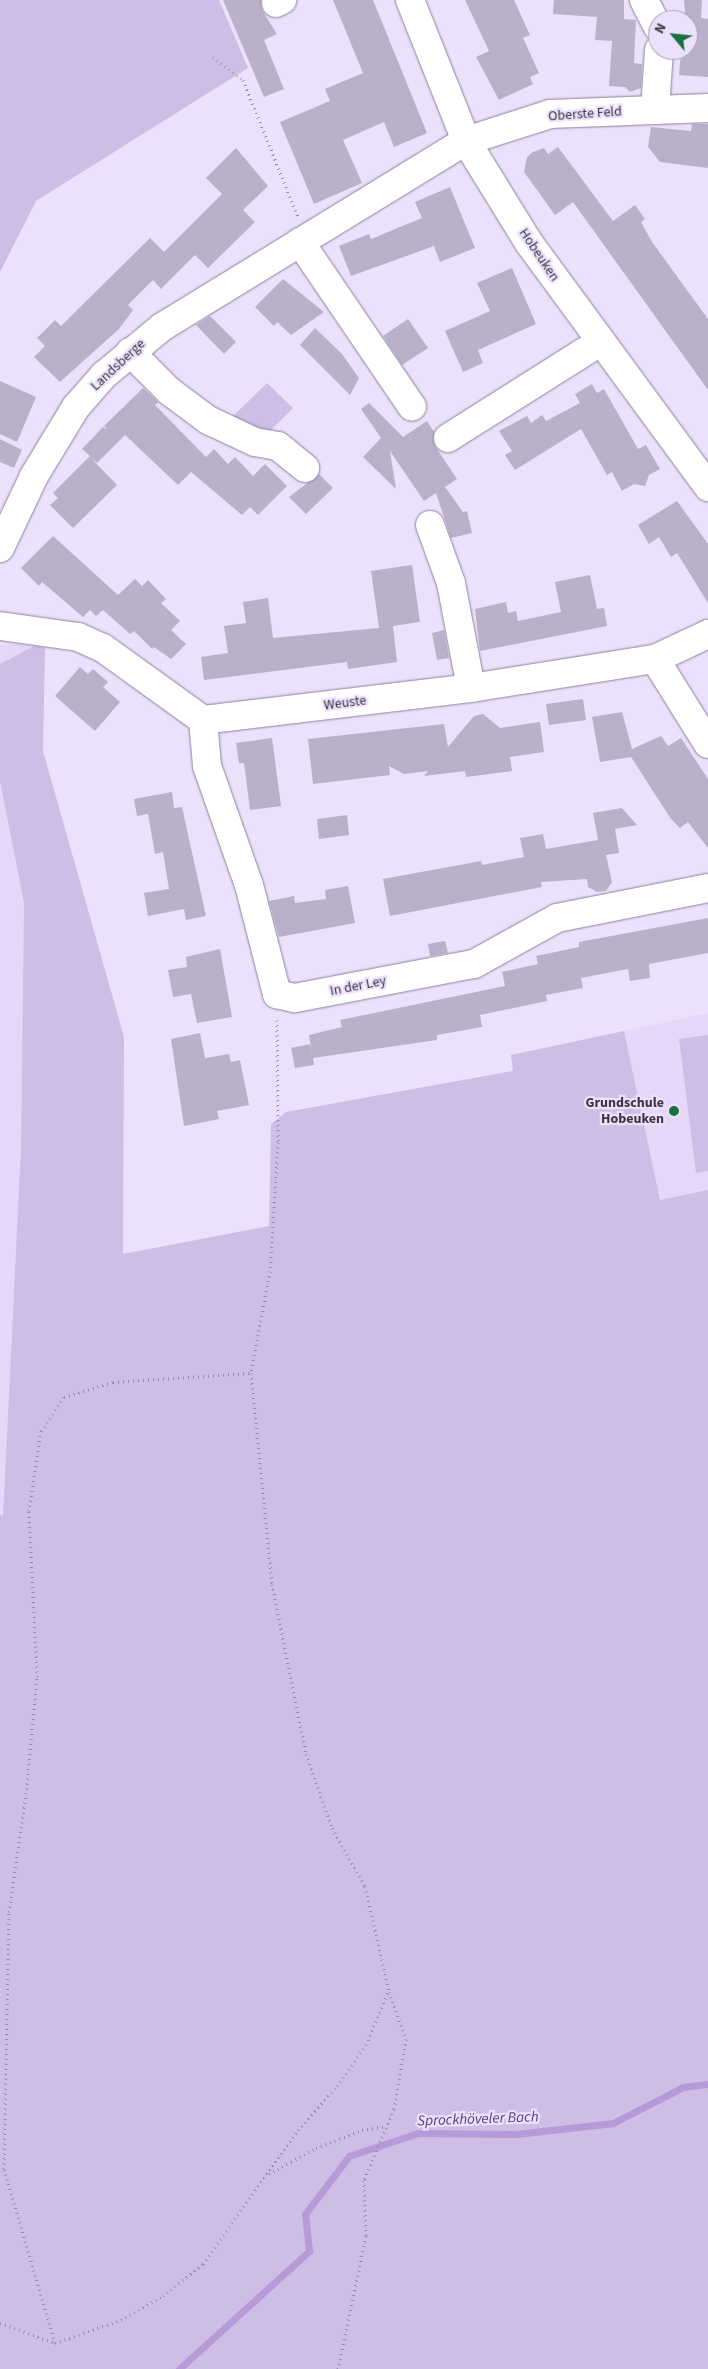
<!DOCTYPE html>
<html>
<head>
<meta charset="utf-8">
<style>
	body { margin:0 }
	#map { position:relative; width:708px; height:2369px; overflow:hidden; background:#ece1fc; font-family:"Source Sans 3",sans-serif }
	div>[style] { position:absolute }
	.built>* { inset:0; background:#e6d7f9 }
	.green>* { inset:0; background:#cebde4 }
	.stream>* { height:7px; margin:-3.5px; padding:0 3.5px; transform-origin:3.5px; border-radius:3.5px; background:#b69bd8 }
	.building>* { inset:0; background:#bab0c9 }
	.path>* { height:3px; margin-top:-1.5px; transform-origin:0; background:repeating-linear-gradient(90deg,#958ca0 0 1px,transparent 0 5px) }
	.roads { filter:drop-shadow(0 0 1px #8c829a) drop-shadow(0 0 1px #8c829a) }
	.minor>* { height:28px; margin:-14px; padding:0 14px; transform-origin:14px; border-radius:14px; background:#fff }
	.dots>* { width:14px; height:14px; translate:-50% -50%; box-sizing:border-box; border:2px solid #ece1fc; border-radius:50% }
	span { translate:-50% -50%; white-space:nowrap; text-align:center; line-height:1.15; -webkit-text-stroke:4.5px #ece1fc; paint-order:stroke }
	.street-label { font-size:14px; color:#3b3641 }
	.poi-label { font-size:14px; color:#3b3641; font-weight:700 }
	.right { translate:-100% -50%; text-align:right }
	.water-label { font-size:15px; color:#5c3882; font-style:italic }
	.north { position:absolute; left:648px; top:10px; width:50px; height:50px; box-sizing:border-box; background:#ece1fc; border:1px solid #a59db1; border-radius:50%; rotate:298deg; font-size:14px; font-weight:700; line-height:20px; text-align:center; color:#3b3641 }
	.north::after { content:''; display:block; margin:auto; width:18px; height:22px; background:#1b7042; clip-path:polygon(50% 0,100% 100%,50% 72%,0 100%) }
</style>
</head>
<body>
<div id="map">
	<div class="built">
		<i style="clip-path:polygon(26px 641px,34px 646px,0 664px,0 646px)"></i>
		<i style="clip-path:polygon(0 780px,24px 902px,21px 1148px,3px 1515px,0 1514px)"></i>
		<i style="clip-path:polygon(708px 1013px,708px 1190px,660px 1201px,624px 1031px)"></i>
	</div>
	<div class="green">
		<i style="clip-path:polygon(0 0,219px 0,248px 68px,36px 201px,0 272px)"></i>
		<i style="clip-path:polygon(267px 383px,293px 408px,263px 438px,226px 423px)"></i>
		<i style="clip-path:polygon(34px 646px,45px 648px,43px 751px,124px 1037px,123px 1254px,269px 1226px,271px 1124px,286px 1112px,513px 1071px,511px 1055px,624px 1031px,660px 1200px,708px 1190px,708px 2369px,0 2369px,0 1514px,3px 1516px,21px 1148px,24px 903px,0 781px,0 664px)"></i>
		<i style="clip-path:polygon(708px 1035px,708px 1171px,696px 1173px,679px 1039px)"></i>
	</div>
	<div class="stream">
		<i style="left:179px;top:2369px;width:176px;rotate:-42.2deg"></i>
		<i style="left:309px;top:2251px;width:37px;rotate:-96deg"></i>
		<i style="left:305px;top:2214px;width:73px;rotate:-52.8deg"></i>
		<i style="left:349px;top:2156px;width:73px;rotate:-18.4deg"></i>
		<i style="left:418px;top:2133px;width:98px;rotate:0.6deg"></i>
		<i style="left:516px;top:2134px;width:98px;rotate:-6.5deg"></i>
		<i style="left:613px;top:2123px;width:79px;rotate:-27.2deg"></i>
		<i style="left:683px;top:2087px;width:25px;rotate:-7deg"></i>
	</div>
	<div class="building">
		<i style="clip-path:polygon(223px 0,261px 0,262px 10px,277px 34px,264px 40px,284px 89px,264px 97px)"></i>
		<i style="clip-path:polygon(333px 0,373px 0,427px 133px,394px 147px,384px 122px,343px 140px,362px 183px,314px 204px,280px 122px,330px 101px,325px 89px,363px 73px)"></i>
		<i style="clip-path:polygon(465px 0,514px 0,530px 35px,523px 38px,539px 73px,530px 77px,533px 84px,499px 100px,476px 57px,489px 51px)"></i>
		<i style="clip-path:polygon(554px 0,624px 0,624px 19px,636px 20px,634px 63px,642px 64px,641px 88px,630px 92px,625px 87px,609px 86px,612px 41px,595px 40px,597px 17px,553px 14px)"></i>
		<i style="clip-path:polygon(684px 0,702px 0,701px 18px,708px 19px,708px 77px,679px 75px,681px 50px,688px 50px)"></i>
		<i style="clip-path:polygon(692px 124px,708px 124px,708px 168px,660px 162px,648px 147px,651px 127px,691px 131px)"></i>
		<i style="clip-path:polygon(558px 147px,613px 221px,635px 205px,645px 219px,641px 222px,652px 242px,708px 319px,708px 390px,573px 202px,555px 215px,524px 172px,527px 157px,533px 152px,544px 148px,548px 154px)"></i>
		<i style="clip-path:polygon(236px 148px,268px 186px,243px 210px,255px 222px,208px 268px,195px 255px,161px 289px,153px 280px,128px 305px,133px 310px,119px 329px,60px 382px,34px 357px,45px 346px,37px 338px,55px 320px,61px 326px,150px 238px,164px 252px,222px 194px,206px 178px)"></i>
		<i style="clip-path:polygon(450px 187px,475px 248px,440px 262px,434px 246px,351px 276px,339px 246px,369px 234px,371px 239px,422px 218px,415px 202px)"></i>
		<i style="clip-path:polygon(512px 268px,536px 324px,478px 350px,483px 363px,463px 372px,445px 331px,490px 311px,477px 283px)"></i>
		<i style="clip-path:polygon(283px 279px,324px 312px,291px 335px,277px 322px,274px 326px,255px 307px)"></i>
		<i style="clip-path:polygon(210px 316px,236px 342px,224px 354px,196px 325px)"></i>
		<i style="clip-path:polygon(408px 319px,428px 348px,402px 365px,383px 336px)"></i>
		<i style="clip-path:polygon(315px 328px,342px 354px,359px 378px,350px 395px,300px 345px)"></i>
		<i style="clip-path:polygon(0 381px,36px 397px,17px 442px,0 434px)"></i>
		<i style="clip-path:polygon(592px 384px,597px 393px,604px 389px,638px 449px,646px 445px,660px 469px,649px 475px,645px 486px,634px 484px,622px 491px,612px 472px,607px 475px,581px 429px,515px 470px,505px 455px,512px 451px,499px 431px,527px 416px,531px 423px,542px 415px,546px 421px,580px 403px,575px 394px)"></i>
		<i style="clip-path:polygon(143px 388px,158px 402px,155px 405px,206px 457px,214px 449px,228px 464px,235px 457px,253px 476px,265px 464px,287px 486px,258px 515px,250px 507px,242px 515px,191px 472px,178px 485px,125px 435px,97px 463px,90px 457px,117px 485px,73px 528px,50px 505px,58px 498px,53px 493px,90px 456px,82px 449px,103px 427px,108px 430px,104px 426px)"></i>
		<i style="clip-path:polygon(369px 403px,403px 437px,427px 421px,434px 432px,435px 446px,457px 479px,445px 487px,463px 512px,467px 511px,472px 533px,451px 538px,436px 493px,424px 501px,390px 451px,396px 489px,363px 457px,381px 438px,361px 409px)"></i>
		<i style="clip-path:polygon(0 439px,22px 450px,14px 468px,0 462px)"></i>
		<i style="clip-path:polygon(319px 474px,333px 488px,306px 514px,289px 497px)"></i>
		<i style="clip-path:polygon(677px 501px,708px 544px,708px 603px,677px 553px,671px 557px,659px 537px,649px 544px,638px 525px)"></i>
		<i style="clip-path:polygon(53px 536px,118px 595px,135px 579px,142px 586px,148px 580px,166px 599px,161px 603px,180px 621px,171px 630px,186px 644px,171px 659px,154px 647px,152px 649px,134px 631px,130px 634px,103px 610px,96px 616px,90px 610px,83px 617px,42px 582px,39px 586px,21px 568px)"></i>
		<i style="clip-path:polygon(412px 565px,420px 622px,393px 626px,397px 662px,348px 669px,347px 662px,204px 680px,201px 657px,228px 653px,224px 626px,246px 623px,243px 602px,268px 598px,273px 638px,379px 628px,371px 571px)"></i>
		<i style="clip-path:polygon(590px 575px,597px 609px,604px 608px,607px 626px,480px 651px,475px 609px,506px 602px,508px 613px,516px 611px,518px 621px,561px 612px,555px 582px)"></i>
		<i style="clip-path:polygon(444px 630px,449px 658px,437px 660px,432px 633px)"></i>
		<i style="clip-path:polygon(80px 667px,88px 674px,93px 669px,108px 682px,103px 687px,120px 702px,95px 731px,55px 696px)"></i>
		<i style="clip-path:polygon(583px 699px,586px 720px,549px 725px,546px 704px)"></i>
		<i style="clip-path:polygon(622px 712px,632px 749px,661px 736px,668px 746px,681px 738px,708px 779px,708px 848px,688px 822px,680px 828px,671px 819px,631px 757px,600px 762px,592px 717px)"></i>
		<i style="clip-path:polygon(483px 714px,500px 728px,540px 722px,544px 752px,510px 757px,512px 771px,466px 777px,465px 771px,424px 776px,428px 771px,404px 774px,389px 766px,390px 775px,313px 784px,308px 739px,444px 724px,448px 747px,474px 716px)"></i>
		<i style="clip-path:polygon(272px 738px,281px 806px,250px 810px,244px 763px,239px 763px,236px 743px)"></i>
		<i style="clip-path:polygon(172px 792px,174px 808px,182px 807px,206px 916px,186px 920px,184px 909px,148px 916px,144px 893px,169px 889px,163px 852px,155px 854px,148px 814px,137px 816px,134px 799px)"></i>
		<i style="clip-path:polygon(622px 808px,637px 825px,615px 829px,619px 853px,606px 855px,612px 882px,606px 891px,597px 892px,588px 887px,587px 879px,541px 882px,542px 887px,390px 916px,383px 879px,481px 861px,482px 865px,524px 857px,520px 838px,543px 834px,546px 849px,598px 840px,593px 813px)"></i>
		<i style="clip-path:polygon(347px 815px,349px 835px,319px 839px,317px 819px)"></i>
		<i style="clip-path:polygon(348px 886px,355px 923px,279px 937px,269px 901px,294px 896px,295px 903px,326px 899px,325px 890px)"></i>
		<i style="clip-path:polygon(708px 918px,708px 953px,649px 964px,650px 978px,630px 981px,628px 969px,581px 978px,583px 988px,546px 995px,547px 1001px,480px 1015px,482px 1027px,437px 1035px,437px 1040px,313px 1058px,314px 1065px,295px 1068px,291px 1048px,310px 1044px,312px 1054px,309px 1035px,342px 1027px,340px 1020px,505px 986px,502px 972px,538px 964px,536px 956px,579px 947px,579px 942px)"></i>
		<i style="clip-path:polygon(445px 941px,448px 953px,430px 956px,428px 944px)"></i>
		<i style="clip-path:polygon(220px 949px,232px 1017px,197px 1023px,191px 994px,173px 997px,168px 970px,187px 967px,186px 957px)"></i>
		<i style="clip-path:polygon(200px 1033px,205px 1058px,229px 1054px,231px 1062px,240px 1060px,249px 1105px,217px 1111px,219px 1119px,184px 1126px,171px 1039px)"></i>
	</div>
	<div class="path">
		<i style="left:213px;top:57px;width:38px;rotate:37deg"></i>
		<i style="left:243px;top:80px;width:148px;rotate:68.1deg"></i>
		<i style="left:277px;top:1020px;width:122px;rotate:89.5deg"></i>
		<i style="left:278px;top:1142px;width:129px;rotate:93.5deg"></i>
		<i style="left:270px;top:1271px;width:104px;rotate:100.6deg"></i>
		<i style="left:251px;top:1373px;width:212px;rotate:84.3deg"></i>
		<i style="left:272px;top:1584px;width:173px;rotate:78.7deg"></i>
		<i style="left:306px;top:1754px;width:78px;rotate:70.6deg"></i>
		<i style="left:332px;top:1828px;width:67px;rotate:60.4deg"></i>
		<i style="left:365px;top:1886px;width:109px;rotate:77.2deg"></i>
		<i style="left:389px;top:1992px;width:50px;rotate:70.1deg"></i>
		<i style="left:406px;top:2039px;width:71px;rotate:99.7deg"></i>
		<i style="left:394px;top:2109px;width:77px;rotate:112.9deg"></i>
		<i style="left:364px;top:2180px;width:56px;rotate:88deg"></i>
		<i style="left:366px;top:2236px;width:136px;rotate:101.9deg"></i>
		<i style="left:269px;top:2174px;width:54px;rotate:-29deg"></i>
		<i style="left:316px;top:2148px;width:49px;rotate:-21.4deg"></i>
		<i style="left:362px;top:2130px;width:24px;rotate:-9deg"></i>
		<i style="left:0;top:2323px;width:59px;rotate:20deg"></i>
		<i style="left:55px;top:2343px;width:70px;rotate:-19.2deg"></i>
		<i style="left:121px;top:2320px;width:48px;rotate:-29.7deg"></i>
		<i style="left:163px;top:2296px;width:51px;rotate:-38.7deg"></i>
		<i style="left:203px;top:2264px;width:164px;rotate:-54.7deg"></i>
		<i style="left:298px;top:2130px;width:59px;rotate:-48.4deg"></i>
		<i style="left:337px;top:2086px;width:50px;rotate:-54.7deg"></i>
		<i style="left:366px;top:2045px;width:57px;rotate:-67.5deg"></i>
		<i style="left:55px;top:2343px;width:181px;rotate:-106.3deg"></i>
		<i style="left:4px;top:2169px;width:257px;rotate:-88.9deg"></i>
		<i style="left:9px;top:1912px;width:119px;rotate:-81.8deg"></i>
		<i style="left:26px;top:1794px;width:118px;rotate:-84.6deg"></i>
		<i style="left:37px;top:1677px;width:166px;rotate:-92.8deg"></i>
		<i style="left:29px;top:1511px;width:81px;rotate:-81.5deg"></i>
		<i style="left:41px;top:1431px;width:41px;rotate:-55.9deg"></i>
		<i style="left:64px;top:1397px;width:51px;rotate:-17deg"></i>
		<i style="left:113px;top:1382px;width:138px;rotate:-3.7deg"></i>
	</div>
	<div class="roads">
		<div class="minor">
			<i style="left:410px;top:0;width:152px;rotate:68.3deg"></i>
			<i style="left:466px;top:141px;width:120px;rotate:58.3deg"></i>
			<i style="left:529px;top:243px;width:303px;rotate:53.7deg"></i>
			<i style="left:644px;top:0;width:30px;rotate:63deg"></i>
			<i style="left:276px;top:3px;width:7px;rotate:-27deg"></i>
			<i style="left:655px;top:110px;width:60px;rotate:-86.2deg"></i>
			<i style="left:300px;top:242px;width:199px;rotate:55.8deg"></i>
			<i style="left:130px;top:352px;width:55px;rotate:45deg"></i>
			<i style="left:169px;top:391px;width:49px;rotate:36.6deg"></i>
			<i style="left:208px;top:420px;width:52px;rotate:25.1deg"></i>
			<i style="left:255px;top:442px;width:23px;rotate:10deg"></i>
			<i style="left:278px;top:446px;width:35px;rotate:39deg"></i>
			<i style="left:448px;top:438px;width:180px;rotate:-32.3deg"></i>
			<i style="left:430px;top:525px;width:62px;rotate:70.1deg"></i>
			<i style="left:451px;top:583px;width:107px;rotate:79.2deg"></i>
			<i style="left:0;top:548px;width:80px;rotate:-64.7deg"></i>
			<i style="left:34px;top:476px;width:81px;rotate:-58.7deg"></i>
			<i style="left:76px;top:407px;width:43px;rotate:-48.8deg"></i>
			<i style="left:104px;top:375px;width:75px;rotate:-39.6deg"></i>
			<i style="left:162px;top:327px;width:356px;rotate:-31.5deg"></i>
			<i style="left:466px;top:141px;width:88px;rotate:-17.8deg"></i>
			<i style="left:550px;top:114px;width:158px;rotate:-2.2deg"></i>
			<i style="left:0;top:626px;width:79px;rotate:8deg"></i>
			<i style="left:78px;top:637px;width:27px;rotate:24deg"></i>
			<i style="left:103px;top:648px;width:123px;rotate:35.8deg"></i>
			<i style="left:203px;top:720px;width:270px;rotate:-6.8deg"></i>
			<i style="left:471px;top:688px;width:186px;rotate:-9deg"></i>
			<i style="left:655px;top:659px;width:59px;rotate:-25.3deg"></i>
			<i style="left:655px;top:659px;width:100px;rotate:58.1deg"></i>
			<i style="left:203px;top:720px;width:46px;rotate:85deg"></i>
			<i style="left:207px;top:766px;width:126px;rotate:70.6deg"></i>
			<i style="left:249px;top:885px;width:113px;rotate:75.6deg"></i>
			<i style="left:277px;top:994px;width:18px;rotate:13deg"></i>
			<i style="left:295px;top:998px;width:182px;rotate:-10.8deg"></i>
			<i style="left:474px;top:964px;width:95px;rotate:-29deg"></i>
			<i style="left:557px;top:918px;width:154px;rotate:-11.2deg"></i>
		</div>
	</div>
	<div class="dots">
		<i style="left:674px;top:1111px;background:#1b7042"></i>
	</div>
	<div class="street-label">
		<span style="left:585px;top:114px;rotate:-4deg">Oberste Feld</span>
		<span style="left:539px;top:255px;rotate:56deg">Hobeuken</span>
		<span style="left:118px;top:365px;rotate:-43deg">Landsberge</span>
		<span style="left:345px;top:703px;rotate:-7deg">Weuste</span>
		<span style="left:358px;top:986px;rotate:-11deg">In der Ley</span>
	</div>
	<div class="poi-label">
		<span class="right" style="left:664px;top:1111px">Grundschule<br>Hobeuken</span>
	</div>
	<div class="water-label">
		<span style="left:478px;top:2119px;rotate:-2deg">Sprockhöveler Bach</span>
	</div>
	<div class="north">N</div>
</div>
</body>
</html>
